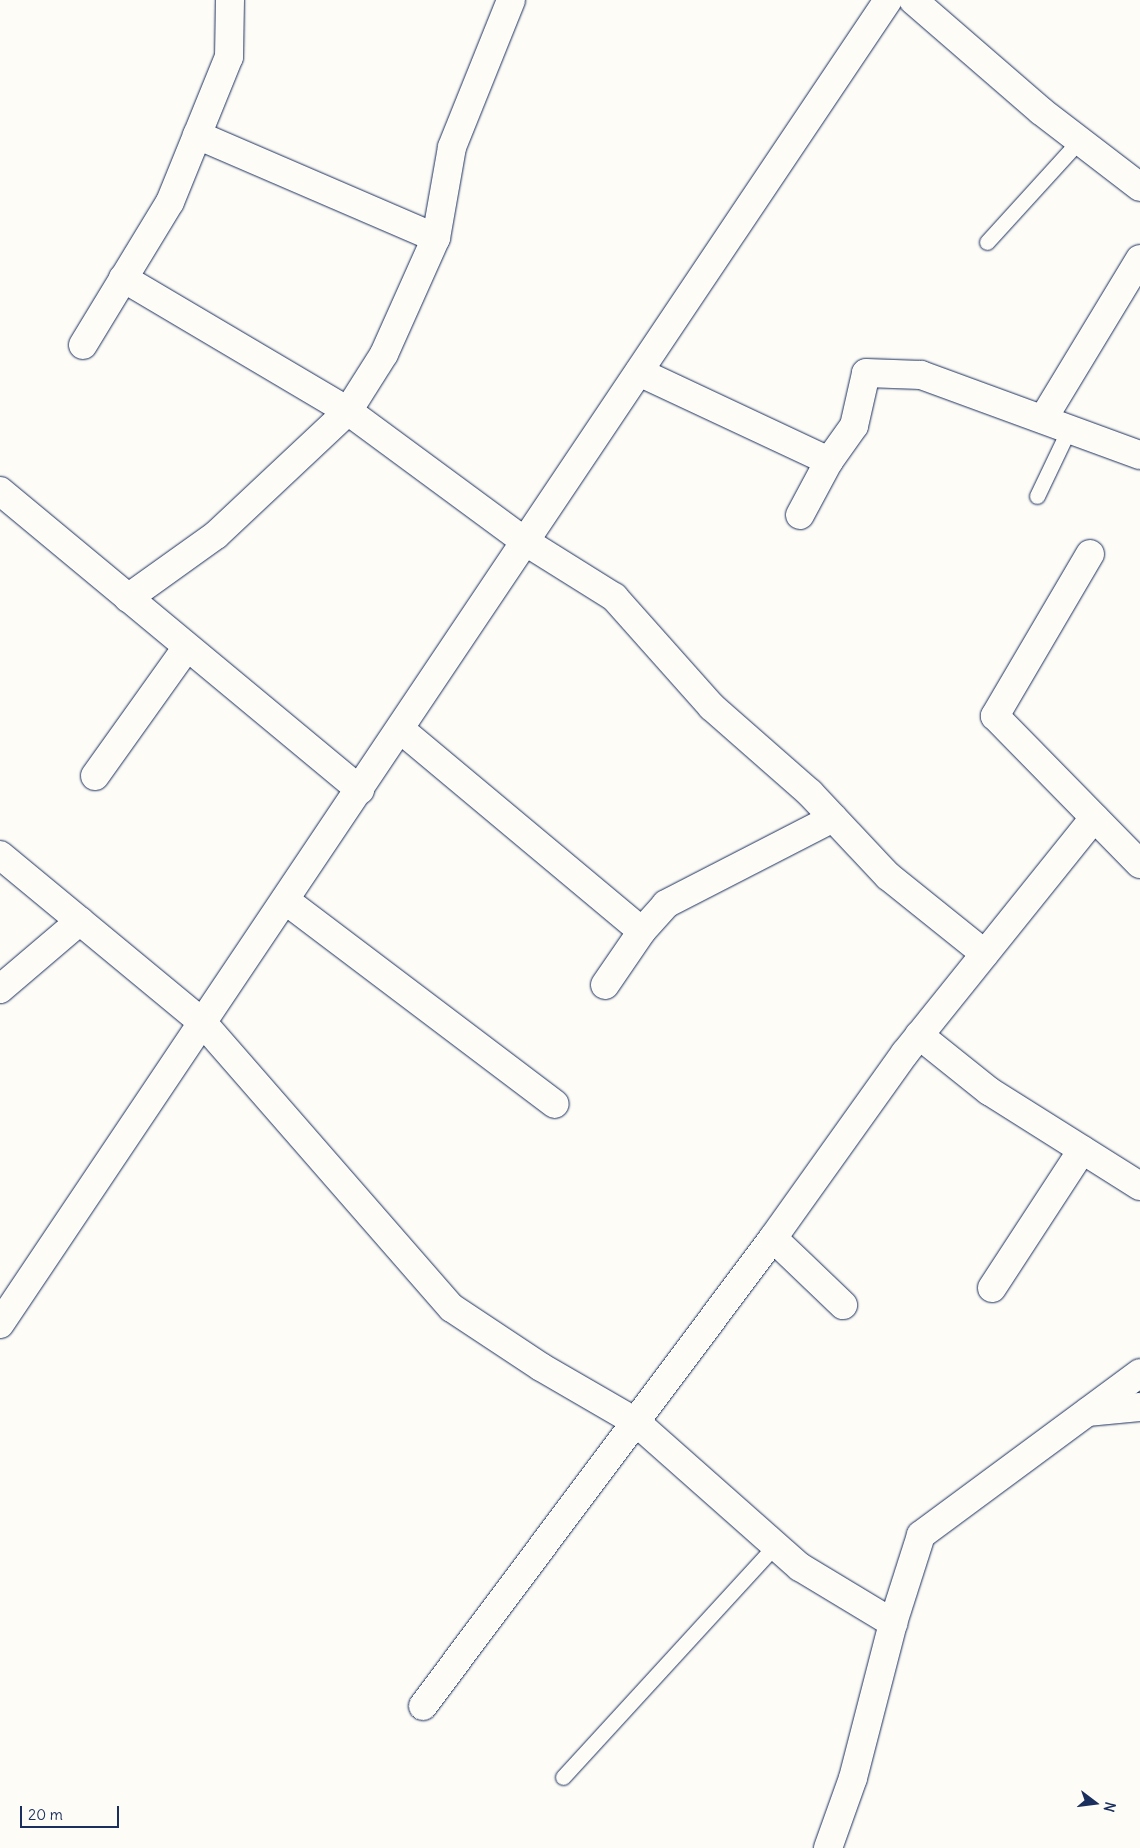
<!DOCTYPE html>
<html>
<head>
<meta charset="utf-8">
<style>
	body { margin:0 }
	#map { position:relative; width:1140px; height:1848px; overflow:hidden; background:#fdfcf7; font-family:Delius,sans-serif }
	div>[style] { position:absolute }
	.roads { filter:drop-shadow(0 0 1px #1b2f5e) drop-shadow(0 0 1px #1b2f5e) }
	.service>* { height:15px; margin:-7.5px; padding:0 7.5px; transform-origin:7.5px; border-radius:7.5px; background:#fdfcf7 }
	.minor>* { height:28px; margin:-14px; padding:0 14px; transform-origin:14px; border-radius:14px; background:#fdfcf7 }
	span { translate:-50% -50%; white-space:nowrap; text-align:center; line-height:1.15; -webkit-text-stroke:4px #fdfcf7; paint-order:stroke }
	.north { position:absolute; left:1070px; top:1778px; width:50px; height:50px; -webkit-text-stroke:4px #fdfcf7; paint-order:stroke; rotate:105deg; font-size:14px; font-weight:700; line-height:20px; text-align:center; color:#1b2f5e }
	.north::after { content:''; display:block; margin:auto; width:18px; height:22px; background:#1b2f5e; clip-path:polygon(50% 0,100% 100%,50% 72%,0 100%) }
	.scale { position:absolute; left:20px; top:1806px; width:99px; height:22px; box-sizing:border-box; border:2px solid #1b2f5e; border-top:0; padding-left:6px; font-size:15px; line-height:18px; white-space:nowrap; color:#1b2f5e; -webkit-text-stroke:4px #fdfcf7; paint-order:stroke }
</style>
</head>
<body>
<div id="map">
	<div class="roads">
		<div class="service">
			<i style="left:987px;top:242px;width:137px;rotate:-47.7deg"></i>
			<i style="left:1037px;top:496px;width:74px;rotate:-64.5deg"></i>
			<i style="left:563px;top:1777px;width:314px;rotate:-47.5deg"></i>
		</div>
		<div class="minor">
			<i style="left:913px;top:0;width:169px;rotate:40.9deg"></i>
			<i style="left:1041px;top:111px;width:125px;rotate:37.5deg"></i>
			<i style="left:197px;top:135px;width:260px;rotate:23.3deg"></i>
			<i style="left:123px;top:278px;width:261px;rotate:30.6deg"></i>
			<i style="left:348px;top:411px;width:221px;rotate:36.4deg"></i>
			<i style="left:526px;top:542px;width:104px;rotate:32deg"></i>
			<i style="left:614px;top:597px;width:147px;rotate:48.3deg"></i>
			<i style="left:712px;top:707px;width:130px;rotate:41.3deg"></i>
			<i style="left:810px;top:793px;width:114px;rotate:46.8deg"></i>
			<i style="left:888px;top:876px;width:124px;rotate:38.8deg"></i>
			<i style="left:83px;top:345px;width:167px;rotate:-58.7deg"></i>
			<i style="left:170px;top:202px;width:157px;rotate:-67.9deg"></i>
			<i style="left:229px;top:57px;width:57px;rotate:-89deg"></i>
			<i style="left:639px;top:372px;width:210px;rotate:25.1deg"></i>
			<i style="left:1043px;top:419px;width:187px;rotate:-58.8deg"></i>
			<i style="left:0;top:491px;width:468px;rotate:39.7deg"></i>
			<i style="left:800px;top:515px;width:61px;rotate:-61.8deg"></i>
			<i style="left:829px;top:461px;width:43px;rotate:-54.5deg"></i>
			<i style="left:854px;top:426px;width:54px;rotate:-77.2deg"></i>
			<i style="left:866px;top:373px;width:55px;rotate:2.1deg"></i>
			<i style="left:921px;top:375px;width:233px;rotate:20.1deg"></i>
			<i style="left:1090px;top:554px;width:188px;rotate:120.4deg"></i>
			<i style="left:995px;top:716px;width:207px;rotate:45.6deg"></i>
			<i style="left:128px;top:598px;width:108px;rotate:-35.6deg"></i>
			<i style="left:216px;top:535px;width:181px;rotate:-43.2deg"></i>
			<i style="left:348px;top:411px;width:67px;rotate:-57.7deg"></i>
			<i style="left:384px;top:354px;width:127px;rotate:-65.9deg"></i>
			<i style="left:436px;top:238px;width:92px;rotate:-80deg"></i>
			<i style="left:452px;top:147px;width:158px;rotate:-68.1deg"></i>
			<i style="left:400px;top:729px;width:315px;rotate:39.9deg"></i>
			<i style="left:95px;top:776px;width:158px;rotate:-54.5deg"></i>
			<i style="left:0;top:855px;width:264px;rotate:39.6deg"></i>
			<i style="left:203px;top:1023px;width:378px;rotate:48.9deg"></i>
			<i style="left:452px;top:1308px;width:107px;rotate:33.5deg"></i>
			<i style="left:541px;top:1367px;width:110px;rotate:30.1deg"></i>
			<i style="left:636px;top:1422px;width:219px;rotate:41.5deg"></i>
			<i style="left:800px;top:1567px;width:109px;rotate:31.1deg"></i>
			<i style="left:285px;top:900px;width:338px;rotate:37.1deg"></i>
			<i style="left:605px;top:985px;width:65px;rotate:-55.6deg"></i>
			<i style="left:642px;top:931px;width:36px;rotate:-48deg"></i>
			<i style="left:666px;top:904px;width:188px;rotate:-27.2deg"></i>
			<i style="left:0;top:989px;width:105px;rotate:-40.4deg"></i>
			<i style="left:919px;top:1035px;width:90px;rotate:38.7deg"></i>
			<i style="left:989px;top:1091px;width:178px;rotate:32.2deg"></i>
			<i style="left:773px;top:1238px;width:97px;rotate:43.7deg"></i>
			<i style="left:992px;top:1288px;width:165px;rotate:-56.9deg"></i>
			<i style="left:0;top:1324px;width:1594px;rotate:-56.15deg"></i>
			<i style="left:1088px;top:1412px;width:52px;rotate:-5.5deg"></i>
			<i style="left:423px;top:1706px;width:584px;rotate:-53.21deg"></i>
			<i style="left:773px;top:1238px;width:227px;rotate:-54.5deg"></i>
			<i style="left:905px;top:1053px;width:302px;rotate:-51.2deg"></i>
			<i style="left:828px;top:1848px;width:74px;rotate:-70.3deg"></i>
			<i style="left:853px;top:1778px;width:160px;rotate:-75.5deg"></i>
			<i style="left:893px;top:1623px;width:92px;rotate:-72.3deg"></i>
			<i style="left:921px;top:1535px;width:272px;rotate:-36.5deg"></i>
		</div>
	</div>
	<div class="north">N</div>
	<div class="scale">20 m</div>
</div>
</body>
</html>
